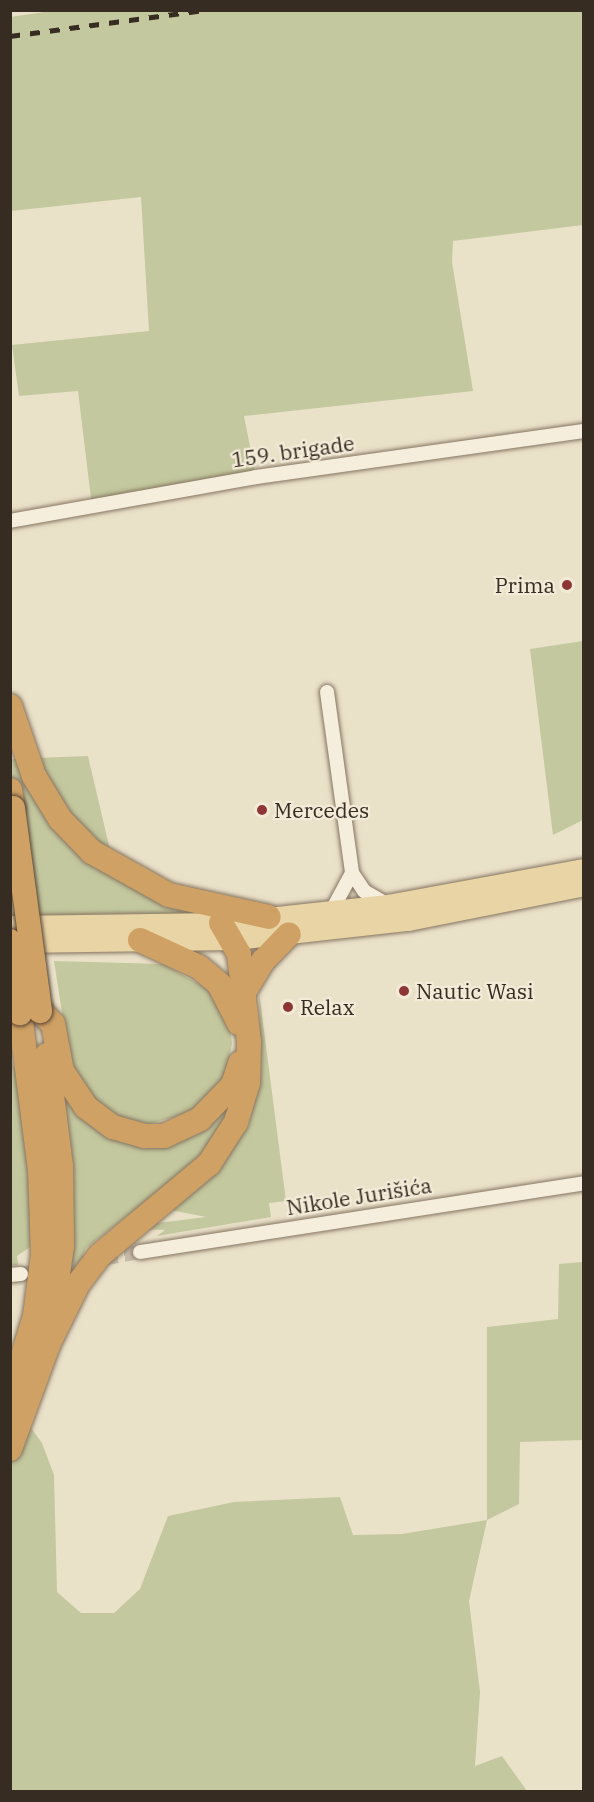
<!DOCTYPE html>
<html>
<head>
<meta charset="utf-8">
<style>
	body { margin:0 }
	#map { position:relative; width:594px; height:1802px; overflow:hidden; background:#eae1c9; font-family:"IBM Plex Serif",serif }
	div>[style] { position:absolute }
	.green>* { inset:0; background:#c3c89e }
	.street-tunnel>* { height:14px; margin-top:-7px; transform-origin:0; background:repeating-linear-gradient(90deg,#c6bda8 0 14px,transparent 0 21px) }
	.roads { filter:drop-shadow(0 0 2px #857460) drop-shadow(0 0 2px #857460) }
	.street>* { height:14px; margin:-7px; padding:0 7px; transform-origin:7px; border-radius:7px; background:#f6eedc }
	.primary>* { height:21px; margin:-10.5px; padding:0 10.5px; transform-origin:10.5px; border-radius:10.5px; background:#e9d4a6 }
	.highway>* { height:24px; margin:-12px; padding:0 12px; transform-origin:12px; border-radius:12px; background:#d0a164 }
	.rail>* { height:4.5px; margin-top:-2.25px; transform-origin:0; background:repeating-linear-gradient(90deg,#372c22 0 10px,transparent 0 20px) }
	.bridges { filter:drop-shadow(0 0 2px #544233) drop-shadow(0 0 2px #544233) }
	.highway-bridge>* { height:24px; margin:-12px; padding:0 12px; transform-origin:12px; border-radius:12px; background:#d0a164 }
	.dots>* { width:16px; height:16px; translate:-50% -50%; box-sizing:border-box; border:3px solid #f3ebd8; border-radius:50% }
	span { translate:-50% -50%; white-space:nowrap; text-align:center; line-height:1.15; -webkit-text-stroke:4.5px #f3ebd8; paint-order:stroke }
	.street-label { font-size:21px; color:#372c22 }
	.poi-label { font-size:21px; color:#372c22 }
	.right { translate:-100% -50%; text-align:right }
	.left { translate:0 -50%; text-align:left }
	.frame { position:absolute; inset:0; border:12px solid #372c22; pointer-events:none }
</style>
</head>
<body>
<div id="map">
	<div class="green">
		<i style="clip-path:polygon(59px 10px,583px 11px,583px 225px,453px 241px,452px 262px,473px 391px,244px 416px,256px 477px,92px 507px,78px 391px,19px 396px,12px 345px,149px 331px,141px 197px,11px 211px,10px 17px)"></i>
		<i style="clip-path:polygon(583px 641px,583px 820px,553px 835px,530px 649px)"></i>
		<i style="clip-path:polygon(88px 756px,114px 867px,198px 922px,11px 932px,11px 759px)"></i>
		<i style="clip-path:polygon(54px 961px,163px 964px,208px 989px,228px 1015px,232px 1043px,227px 1074px,213px 1096px,193px 1112px,149px 1124px,111px 1115px,88px 1097px,71px 1070px)"></i>
		<i style="clip-path:polygon(259px 992px,286px 1201px,269px 1203px,271px 1217px,157px 1236px,165px 1230px,139px 1229px,159px 1216px,158px 1223px,206px 1217px,166px 1209px,211px 1174px,249px 1125px,261px 1070px)"></i>
		<i style="clip-path:polygon(10px 1057px,19px 1078px,31px 1206px,30px 1247px,17px 1256px,18px 1265px,11px 1266px)"></i>
		<i style="clip-path:polygon(63px 1095px,77px 1111px,130px 1140px,227px 1105px,229px 1112px,205px 1155px,86px 1248px,66px 1292px)"></i>
		<i style="clip-path:polygon(583px 1262px,583px 1440px,520px 1442px,519px 1504px,487px 1520px,469px 1601px,480px 1692px,475px 1766px,502px 1756px,527px 1791px,11px 1791px,10px 1425px,18px 1410px,42px 1443px,54px 1475px,57px 1592px,81px 1613px,114px 1613px,140px 1589px,168px 1516px,234px 1502px,340px 1497px,353px 1535px,402px 1534px,487px 1520px,487px 1327px,558px 1319px,559px 1264px)"></i>
	</div>
	<div class="street-tunnel">
		<i style="left:21px;top:1274px;width:121px;rotate:-10.5deg"></i>
	</div>
	<div class="roads">
		<div class="street">
			<i style="left:10px;top:521px;width:250px;rotate:-10.1deg"></i>
			<i style="left:256px;top:477px;width:331px;rotate:-8deg"></i>
			<i style="left:327px;top:692px;width:183px;rotate:82.1deg"></i>
			<i style="left:352px;top:873px;width:22px;rotate:56deg"></i>
			<i style="left:364px;top:891px;width:28px;rotate:30deg"></i>
			<i style="left:332px;top:910px;width:42px;rotate:-61.6deg"></i>
			<i style="left:140px;top:1252px;width:449px;rotate:-8.8deg"></i>
			<i style="left:10px;top:1275px;width:11px;rotate:-5deg"></i>
		</div>
		<div class="primary">
			<i style="left:10px;top:926px;width:211px;rotate:-0.8deg"></i>
			<i style="left:221px;top:923px;width:168px;rotate:-6.2deg"></i>
			<i style="left:388px;top:905px;width:199px;rotate:-10.4deg"></i>
			<i style="left:14px;top:942px;width:221px;rotate:-0.8deg"></i>
			<i style="left:235px;top:939px;width:174px;rotate:-6.3deg"></i>
			<i style="left:408px;top:920px;width:179px;rotate:-11.2deg"></i>
		</div>
		<div class="highway">
			<i style="left:10px;top:706px;width:74px;rotate:71.1deg"></i>
			<i style="left:34px;top:776px;width:50px;rotate:58.8deg"></i>
			<i style="left:60px;top:819px;width:46px;rotate:45.9deg"></i>
			<i style="left:92px;top:852px;width:88px;rotate:29.2deg"></i>
			<i style="left:169px;top:895px;width:102px;rotate:12.4deg"></i>
			<i style="left:10px;top:790px;width:18px;rotate:81deg"></i>
			<i style="left:140px;top:940px;width:65px;rotate:24.6deg"></i>
			<i style="left:199px;top:967px;width:26px;rotate:40deg"></i>
			<i style="left:219px;top:984px;width:44px;rotate:62.9deg"></i>
			<i style="left:243px;top:994px;width:39px;rotate:-59deg"></i>
			<i style="left:263px;top:961px;width:37px;rotate:-46deg"></i>
			<i style="left:40px;top:1011px;width:18px;rotate:45deg"></i>
			<i style="left:53px;top:1024px;width:48px;rotate:79.2deg"></i>
			<i style="left:62px;top:1071px;width:43px;rotate:56.3deg"></i>
			<i style="left:86px;top:1107px;width:34px;rotate:37deg"></i>
			<i style="left:113px;top:1127px;width:33px;rotate:16deg"></i>
			<i style="left:145px;top:1136px;width:19px"></i>
			<i style="left:164px;top:1136px;width:40px;rotate:-25deg"></i>
			<i style="left:200px;top:1119px;width:47px;rotate:-45.9deg"></i>
			<i style="left:233px;top:1085px;width:23px;rotate:-72deg"></i>
			<i style="left:48px;top:1345px;width:68px;rotate:-63.8deg"></i>
			<i style="left:78px;top:1284px;width:36px;rotate:-53deg"></i>
			<i style="left:100px;top:1255px;width:142px;rotate:-39.9deg"></i>
			<i style="left:209px;top:1164px;width:50px;rotate:-57.3deg"></i>
			<i style="left:236px;top:1122px;width:41px;rotate:-72.9deg"></i>
			<i style="left:248px;top:1083px;width:41px;rotate:-88.6deg"></i>
			<i style="left:249px;top:1042px;width:89px;rotate:-96.5deg"></i>
			<i style="left:239px;top:954px;width:36px;rotate:-120deg"></i>
			<i style="left:10px;top:1397px;width:85px;rotate:-72.8deg"></i>
			<i style="left:35px;top:1316px;width:63px;rotate:-82.6deg"></i>
			<i style="left:43px;top:1254px;width:84px;rotate:-92deg"></i>
			<i style="left:40px;top:1170px;width:158px;rotate:-97.3deg"></i>
			<i style="left:10px;top:1449px;width:111px;rotate:-69.9deg"></i>
			<i style="left:48px;top:1345px;width:100px;rotate:-82deg"></i>
			<i style="left:62px;top:1246px;width:80px;rotate:-90.7deg"></i>
			<i style="left:61px;top:1166px;width:112px;rotate:-97.2deg"></i>
		</div>
	</div>
	<div class="rail">
		<i style="left:10px;top:36px;width:198px;rotate:-7.6deg"></i>
	</div>
	<div class="bridges">
		<div class="highway-bridge">
			<i style="left:13px;top:808px;width:205px;rotate:82.4deg"></i>
			<i style="left:10px;top:941px;width:73px;rotate:82.1deg"></i>
		</div>
	</div>
	<div class="dots">
		<i style="left:567px;top:585px;background:#8e3636"></i>
		<i style="left:262px;top:810px;background:#8e3636"></i>
		<i style="left:404px;top:991px;background:#8e3636"></i>
		<i style="left:288px;top:1007px;background:#8e3636"></i>
	</div>
	<div class="street-label">
		<span style="left:293px;top:451px;rotate:-8deg">159. brigade</span>
		<span style="left:359px;top:1196px;rotate:-9deg">Nikole Jurišića</span>
	</div>
	<div class="poi-label">
		<span class="right" style="left:555px;top:585px">Prima</span>
		<span class="left" style="left:274px;top:810px">Mercedes</span>
		<span class="left" style="left:416px;top:991px">Nautic Wasi</span>
		<span class="left" style="left:300px;top:1007px">Relax</span>
	</div>
	<div class="frame"></div>
</div>
</body>
</html>
